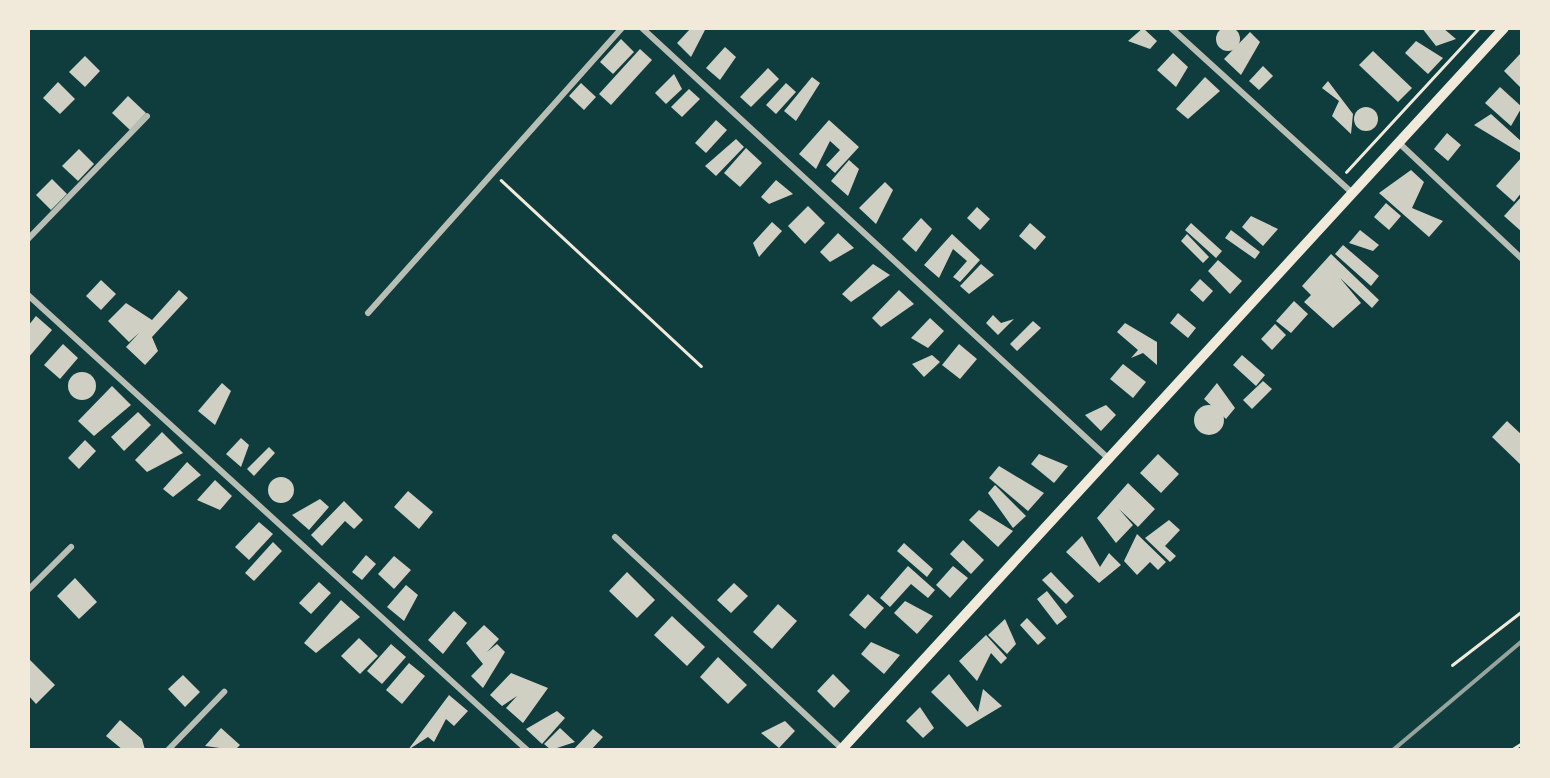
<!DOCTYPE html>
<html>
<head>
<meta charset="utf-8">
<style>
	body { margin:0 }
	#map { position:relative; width:1550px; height:778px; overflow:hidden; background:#0f3d3e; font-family:Helvetica,sans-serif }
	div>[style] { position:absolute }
	.building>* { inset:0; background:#cfcfc3 }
	.round { border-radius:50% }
	.path>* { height:2.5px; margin:-1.25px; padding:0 1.25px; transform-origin:1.25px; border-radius:1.25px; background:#f1e9da }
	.minor>* { height:6px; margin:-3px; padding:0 3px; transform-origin:3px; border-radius:3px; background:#b8beb3 }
	.primary>* { height:10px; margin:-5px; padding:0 5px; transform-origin:5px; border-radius:5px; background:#f1e9da }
	.rail>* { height:4px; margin:-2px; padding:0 2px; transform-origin:2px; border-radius:2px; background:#97a49c }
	span { translate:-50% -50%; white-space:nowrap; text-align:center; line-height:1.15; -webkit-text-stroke:8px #f1e9da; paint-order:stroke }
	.frame { position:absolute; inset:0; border:30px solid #f1e9da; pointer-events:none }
</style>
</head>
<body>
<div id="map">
	<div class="building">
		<i class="round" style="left:1216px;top:27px;width:24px;height:24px"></i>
		<i style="clip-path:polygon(691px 28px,706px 28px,691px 57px,677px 43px)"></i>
		<i style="clip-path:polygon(1143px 28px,1157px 41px,1150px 49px,1128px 41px)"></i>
		<i style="clip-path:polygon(1422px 28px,1443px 28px,1456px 39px,1436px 46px)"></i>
		<i style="clip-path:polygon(1250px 32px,1260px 42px,1241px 75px,1224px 59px)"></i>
		<i style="clip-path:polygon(621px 39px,634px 52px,613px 74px,600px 62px)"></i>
		<i style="clip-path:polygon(1416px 41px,1443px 58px,1428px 74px,1405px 53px)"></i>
		<i style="clip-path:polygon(725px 47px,736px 57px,720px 80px,706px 68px)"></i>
		<i style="clip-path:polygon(640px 49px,652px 60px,611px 105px,599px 94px)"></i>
		<i style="clip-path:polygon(1373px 51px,1412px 88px,1398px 102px,1359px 65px)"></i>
		<i style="clip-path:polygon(1173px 53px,1188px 67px,1176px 87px,1157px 70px)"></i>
		<i style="clip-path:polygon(1520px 54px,1522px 57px,1522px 89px,1504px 71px)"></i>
		<i style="clip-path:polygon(85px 56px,100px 71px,85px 87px,69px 72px)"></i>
		<i style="clip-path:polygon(1263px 66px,1273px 76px,1259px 90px,1249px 81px)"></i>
		<i style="clip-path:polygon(768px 68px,779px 79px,751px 107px,740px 97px)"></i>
		<i style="clip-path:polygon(674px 74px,682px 89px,666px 104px,655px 93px)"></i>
		<i style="clip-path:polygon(812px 77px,820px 83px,796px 121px,784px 111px)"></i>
		<i style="clip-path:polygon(1205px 77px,1220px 91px,1188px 119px,1176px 109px)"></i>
		<i style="clip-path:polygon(1328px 81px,1353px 114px,1351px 134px,1332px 116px,1339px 101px,1322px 88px)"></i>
		<i style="clip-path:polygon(58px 82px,75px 99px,60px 114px,43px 98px)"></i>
		<i style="clip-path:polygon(581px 83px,596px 97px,584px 110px,569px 96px)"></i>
		<i style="clip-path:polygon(786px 83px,796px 92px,776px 114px,766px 105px)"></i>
		<i style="clip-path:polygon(1500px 87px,1522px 107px,1511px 126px,1485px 103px)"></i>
		<i style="clip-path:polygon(689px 89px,700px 99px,682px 117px,671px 107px)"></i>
		<i style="clip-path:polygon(128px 96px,146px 113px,130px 130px,112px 113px)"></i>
		<i class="round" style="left:1354px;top:107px;width:24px;height:24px"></i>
		<i style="clip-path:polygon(1491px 114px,1522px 142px,1522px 154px,1474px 125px)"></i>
		<i style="clip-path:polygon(716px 120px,727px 130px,706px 153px,695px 143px)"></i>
		<i style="clip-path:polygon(829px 120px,859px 147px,835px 173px,826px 165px,840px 150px,830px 141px,816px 169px,799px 154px)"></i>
		<i style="clip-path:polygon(1447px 133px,1461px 145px,1448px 161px,1434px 149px)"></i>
		<i style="clip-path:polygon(736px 139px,744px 147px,716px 176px,705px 166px)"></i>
		<i style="clip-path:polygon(746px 148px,762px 163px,740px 187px,724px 173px)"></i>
		<i style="clip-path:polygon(79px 149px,94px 164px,78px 181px,62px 166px)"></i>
		<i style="clip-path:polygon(1522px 157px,1522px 192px,1514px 202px,1496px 186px)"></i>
		<i style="clip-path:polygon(849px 160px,859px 169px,848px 196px,831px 181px)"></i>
		<i style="clip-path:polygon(1411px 170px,1424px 182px,1412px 208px,1443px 221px,1429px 237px,1379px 193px)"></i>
		<i style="clip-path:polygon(52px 179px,67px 194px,51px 210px,36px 195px)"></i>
		<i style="clip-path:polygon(776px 180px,793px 194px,769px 204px,761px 197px)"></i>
		<i style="clip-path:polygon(885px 182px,893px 190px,876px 224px,859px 208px)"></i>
		<i style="clip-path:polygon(1522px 196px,1522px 232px,1504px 216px)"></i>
		<i style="clip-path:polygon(1386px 203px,1401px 216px,1389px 230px,1374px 217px)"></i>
		<i style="clip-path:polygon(808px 206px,825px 223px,805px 244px,788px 226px)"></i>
		<i style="clip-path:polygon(977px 207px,990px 219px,980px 230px,967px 218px)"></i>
		<i style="clip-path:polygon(1251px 216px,1278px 229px,1263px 246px,1242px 227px)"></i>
		<i style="clip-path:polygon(921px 218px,932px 229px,916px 252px,902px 239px)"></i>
		<i style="clip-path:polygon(772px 222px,782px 231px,759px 257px,753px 243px)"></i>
		<i style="clip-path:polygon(1030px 223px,1046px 237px,1035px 250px,1019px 236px)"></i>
		<i style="clip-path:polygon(1191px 223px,1222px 251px,1216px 258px,1185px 230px)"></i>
		<i style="clip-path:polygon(1231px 230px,1260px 252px,1255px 259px,1225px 238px)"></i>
		<i style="clip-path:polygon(1360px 230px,1379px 245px,1373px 251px,1349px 243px)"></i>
		<i style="clip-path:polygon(838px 233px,854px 248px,830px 262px,820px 252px)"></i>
		<i style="clip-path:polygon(952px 234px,980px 260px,960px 282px,953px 277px,967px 261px,953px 249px,939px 278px,924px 265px)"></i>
		<i style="clip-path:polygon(1187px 234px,1209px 257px,1203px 263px,1181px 241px)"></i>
		<i style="clip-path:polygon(1343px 245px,1379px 276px,1371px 286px,1335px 254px)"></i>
		<i style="clip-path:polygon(1331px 254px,1379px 300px,1372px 308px,1340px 278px,1361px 303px,1333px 328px,1304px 302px,1311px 295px,1302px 286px)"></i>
		<i style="clip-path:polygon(1218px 260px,1242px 281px,1230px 294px,1208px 271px)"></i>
		<i style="clip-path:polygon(873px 264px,890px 275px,851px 302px,842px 294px)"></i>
		<i style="clip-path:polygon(981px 264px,994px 275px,969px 294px,960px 286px)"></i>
		<i style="clip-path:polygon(1200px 279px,1213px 291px,1203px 302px,1190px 290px)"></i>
		<i style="clip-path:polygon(101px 280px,116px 294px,101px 310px,86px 296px)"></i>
		<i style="clip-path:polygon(179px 290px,188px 298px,152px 337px,158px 351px,145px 365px,126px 347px,139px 333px,129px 342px,108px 321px,126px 303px,152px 320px)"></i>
		<i style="clip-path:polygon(899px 290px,914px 304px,881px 327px,872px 318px)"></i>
		<i style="clip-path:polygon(1294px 301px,1308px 314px,1291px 333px,1276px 321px)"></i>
		<i style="clip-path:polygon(1178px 313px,1196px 328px,1188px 338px,1170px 323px)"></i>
		<i style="clip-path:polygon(993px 315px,1001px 323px,1014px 319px,998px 335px,986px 323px)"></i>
		<i style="clip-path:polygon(36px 316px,52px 330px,28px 358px,28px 326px)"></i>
		<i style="clip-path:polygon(930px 318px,944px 331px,928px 348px,911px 338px)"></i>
		<i style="clip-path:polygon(1033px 321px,1041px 328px,1017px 351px,1010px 344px)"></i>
		<i style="clip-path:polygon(1125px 323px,1157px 342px,1157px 365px,1143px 353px,1131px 358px,1138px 350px,1117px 332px)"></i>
		<i style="clip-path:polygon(1275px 324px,1286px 335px,1272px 350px,1261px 339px)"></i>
		<i style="clip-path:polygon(63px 344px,78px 358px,60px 379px,44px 365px)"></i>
		<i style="clip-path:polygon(959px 344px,977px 359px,960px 379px,942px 365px)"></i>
		<i style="clip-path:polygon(932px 355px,940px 362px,924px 377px,912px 364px)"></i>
		<i style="clip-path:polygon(1242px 355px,1265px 375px,1256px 386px,1233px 365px)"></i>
		<i style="clip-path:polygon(1123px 364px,1146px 382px,1133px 398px,1110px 379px)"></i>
		<i class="round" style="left:68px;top:372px;width:28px;height:28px"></i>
		<i style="clip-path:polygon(1263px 381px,1272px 389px,1252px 409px,1243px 400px)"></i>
		<i style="clip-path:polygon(222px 383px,231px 391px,215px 425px,198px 411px)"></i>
		<i style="clip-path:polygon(1217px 383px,1235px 408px,1226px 419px,1204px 399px)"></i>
		<i style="clip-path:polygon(112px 386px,131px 405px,94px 436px,78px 421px)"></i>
		<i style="clip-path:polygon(1106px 405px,1116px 415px,1101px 431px,1085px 415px)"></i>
		<i class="round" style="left:1194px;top:405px;width:30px;height:30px"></i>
		<i style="clip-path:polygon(138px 412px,151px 425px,124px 451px,111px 437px)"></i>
		<i style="clip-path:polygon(1507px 421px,1522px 435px,1522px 466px,1492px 437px)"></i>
		<i style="clip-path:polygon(162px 432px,183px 453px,147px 472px,135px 460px)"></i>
		<i style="clip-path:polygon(241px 438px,249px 445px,241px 467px,226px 454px)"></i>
		<i style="clip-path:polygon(85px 440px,96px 451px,79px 469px,68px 458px)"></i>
		<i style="clip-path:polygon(269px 447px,275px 453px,254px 476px,247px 469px)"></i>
		<i style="clip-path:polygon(1039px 454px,1068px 466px,1054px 483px,1031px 464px)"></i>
		<i style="clip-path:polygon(1158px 454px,1179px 474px,1161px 493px,1140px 473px)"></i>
		<i style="clip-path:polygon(187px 462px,201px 475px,173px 497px,163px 489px)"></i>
		<i style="clip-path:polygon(999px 466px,1044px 493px,1028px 511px,989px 478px)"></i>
		<i class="round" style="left:268px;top:477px;width:26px;height:26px"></i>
		<i style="clip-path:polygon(215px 480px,232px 496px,220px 510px,197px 500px)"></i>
		<i style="clip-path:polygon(1128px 483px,1155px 509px,1138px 527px,1119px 509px,1133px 525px,1116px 543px,1097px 518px)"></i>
		<i style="clip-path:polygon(995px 485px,1026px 516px,1013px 528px,988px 493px)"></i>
		<i style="clip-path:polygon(408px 491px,433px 512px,419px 529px,394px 507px)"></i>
		<i style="clip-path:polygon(320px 499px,329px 507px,309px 530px,292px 515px)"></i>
		<i style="clip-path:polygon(344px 501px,363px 520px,354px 529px,345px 521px,322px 546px,311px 535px)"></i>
		<i style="clip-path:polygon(979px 510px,1013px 531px,998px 547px,969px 520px)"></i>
		<i style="clip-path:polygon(1169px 520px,1180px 530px,1165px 546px,1176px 556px,1170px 562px,1145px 538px)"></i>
		<i style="clip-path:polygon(259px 522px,273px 534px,249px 560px,235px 547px)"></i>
		<i style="clip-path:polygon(1137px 534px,1166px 562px,1158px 570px,1150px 562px,1137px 575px,1124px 561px)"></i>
		<i style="clip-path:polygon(1082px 536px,1100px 567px,1109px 553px,1121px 565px,1099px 583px,1066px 552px)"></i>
		<i style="clip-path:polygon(963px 540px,984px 560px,971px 574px,950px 554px)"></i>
		<i style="clip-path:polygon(273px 542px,282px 551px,254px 581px,245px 573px)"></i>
		<i style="clip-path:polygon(904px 543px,933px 569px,927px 577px,897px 551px)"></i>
		<i style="clip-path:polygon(366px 555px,376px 564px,362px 580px,352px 572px)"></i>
		<i style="clip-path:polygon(394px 556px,411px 570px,394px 589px,378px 574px)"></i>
		<i style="clip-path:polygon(908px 566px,935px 590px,928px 598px,911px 584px,890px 607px,880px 598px)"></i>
		<i style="clip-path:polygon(953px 566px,968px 578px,950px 598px,936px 585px)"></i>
		<i style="clip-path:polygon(627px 572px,655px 600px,637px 618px,609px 591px)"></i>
		<i style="clip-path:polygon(1051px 572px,1074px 596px,1066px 604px,1042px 580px)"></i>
		<i style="clip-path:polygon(75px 578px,97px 602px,79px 619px,57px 596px)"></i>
		<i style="clip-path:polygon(319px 582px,331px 593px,311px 614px,299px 603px)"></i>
		<i style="clip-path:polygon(734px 583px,748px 596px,731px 613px,717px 600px)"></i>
		<i style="clip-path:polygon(406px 585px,418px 595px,404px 621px,387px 607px)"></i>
		<i style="clip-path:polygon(1047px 591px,1067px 617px,1057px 625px,1037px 599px)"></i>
		<i style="clip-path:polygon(868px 594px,884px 608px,865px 629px,849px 615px)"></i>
		<i style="clip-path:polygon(341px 600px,360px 617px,316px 653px,304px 643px)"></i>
		<i style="clip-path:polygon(905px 601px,933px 616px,917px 634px,894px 613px)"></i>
		<i style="clip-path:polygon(778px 604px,797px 621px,772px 649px,753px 632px)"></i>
		<i style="clip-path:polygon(454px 611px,467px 623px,443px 654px,428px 640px)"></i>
		<i style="clip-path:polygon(672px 616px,705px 647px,687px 666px,654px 635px)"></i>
		<i style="clip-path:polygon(1027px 618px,1046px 638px,1038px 645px,1020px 625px)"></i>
		<i style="clip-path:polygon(1005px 619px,1016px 644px,1007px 654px,988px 635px)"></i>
		<i style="clip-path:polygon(484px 625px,499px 639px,487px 652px,497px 644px,505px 652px,483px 688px,471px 676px,483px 664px,466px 643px)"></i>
		<i style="clip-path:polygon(986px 635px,1007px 658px,1001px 664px,991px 653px,977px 681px,959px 661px)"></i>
		<i style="clip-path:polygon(359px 638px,378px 656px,360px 674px,341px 656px)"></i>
		<i style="clip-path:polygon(871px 642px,900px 655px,884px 674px,861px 654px)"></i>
		<i style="clip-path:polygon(391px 644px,406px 657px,382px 684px,367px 671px)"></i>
		<i style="clip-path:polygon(718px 657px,747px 685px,728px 704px,700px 677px)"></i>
		<i style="clip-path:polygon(28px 658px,55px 685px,36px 704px,28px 695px)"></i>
		<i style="clip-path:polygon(409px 663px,425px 676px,402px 704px,386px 690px)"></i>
		<i style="clip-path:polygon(511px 673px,548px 688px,523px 723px,506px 708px,517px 696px,502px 706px,490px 695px)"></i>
		<i style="clip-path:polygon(833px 674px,850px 691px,834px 708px,817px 691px)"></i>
		<i style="clip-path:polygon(949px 674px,978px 712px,983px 689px,1002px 706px,967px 727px,931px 692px)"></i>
		<i style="clip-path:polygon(183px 675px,200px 692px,185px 707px,168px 689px)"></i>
		<i style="clip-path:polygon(449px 695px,468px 711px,454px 726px,446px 719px,434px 742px,428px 737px,408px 750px)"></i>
		<i style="clip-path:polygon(920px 707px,934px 728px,923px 738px,906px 721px)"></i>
		<i style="clip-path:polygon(557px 711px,565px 718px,542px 744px,526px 729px)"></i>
		<i style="clip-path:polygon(120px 720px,142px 739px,145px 750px,123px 750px,106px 736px)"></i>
		<i style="clip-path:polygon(785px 721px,795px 731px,779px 748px,761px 733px)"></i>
		<i style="clip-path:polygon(221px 728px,240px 745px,235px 750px,205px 746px)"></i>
		<i style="clip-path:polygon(560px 728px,575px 742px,551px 750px,544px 744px)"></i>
		<i style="clip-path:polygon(593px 729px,603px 737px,591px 750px,573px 750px)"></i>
	</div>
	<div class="path">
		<i style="left:1346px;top:172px;width:196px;rotate:-47.3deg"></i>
		<i style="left:501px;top:180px;width:273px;rotate:42.9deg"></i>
		<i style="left:1452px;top:665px;width:88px;rotate:-37.6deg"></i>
		<i style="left:1511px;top:750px;width:13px;rotate:-32deg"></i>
	</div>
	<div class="minor">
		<i style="left:642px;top:28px;width:634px;rotate:42.7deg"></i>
		<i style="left:1171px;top:28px;width:244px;rotate:42.3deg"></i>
		<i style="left:1399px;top:143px;width:169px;rotate:43.3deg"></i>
		<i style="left:28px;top:239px;width:171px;rotate:-45.9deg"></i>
		<i style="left:28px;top:295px;width:675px;rotate:42.36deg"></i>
		<i style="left:368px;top:313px;width:382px;rotate:-48.3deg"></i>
		<i style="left:615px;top:537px;width:309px;rotate:43deg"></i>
		<i style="left:28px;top:590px;width:61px;rotate:-45deg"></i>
		<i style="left:168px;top:750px;width:81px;rotate:-46deg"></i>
	</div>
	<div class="primary">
		<i style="left:841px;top:750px;width:980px;rotate:-47.44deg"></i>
	</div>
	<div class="rail">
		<i style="left:1393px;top:750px;width:169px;rotate:-40.2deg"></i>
	</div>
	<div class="frame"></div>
</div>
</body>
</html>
